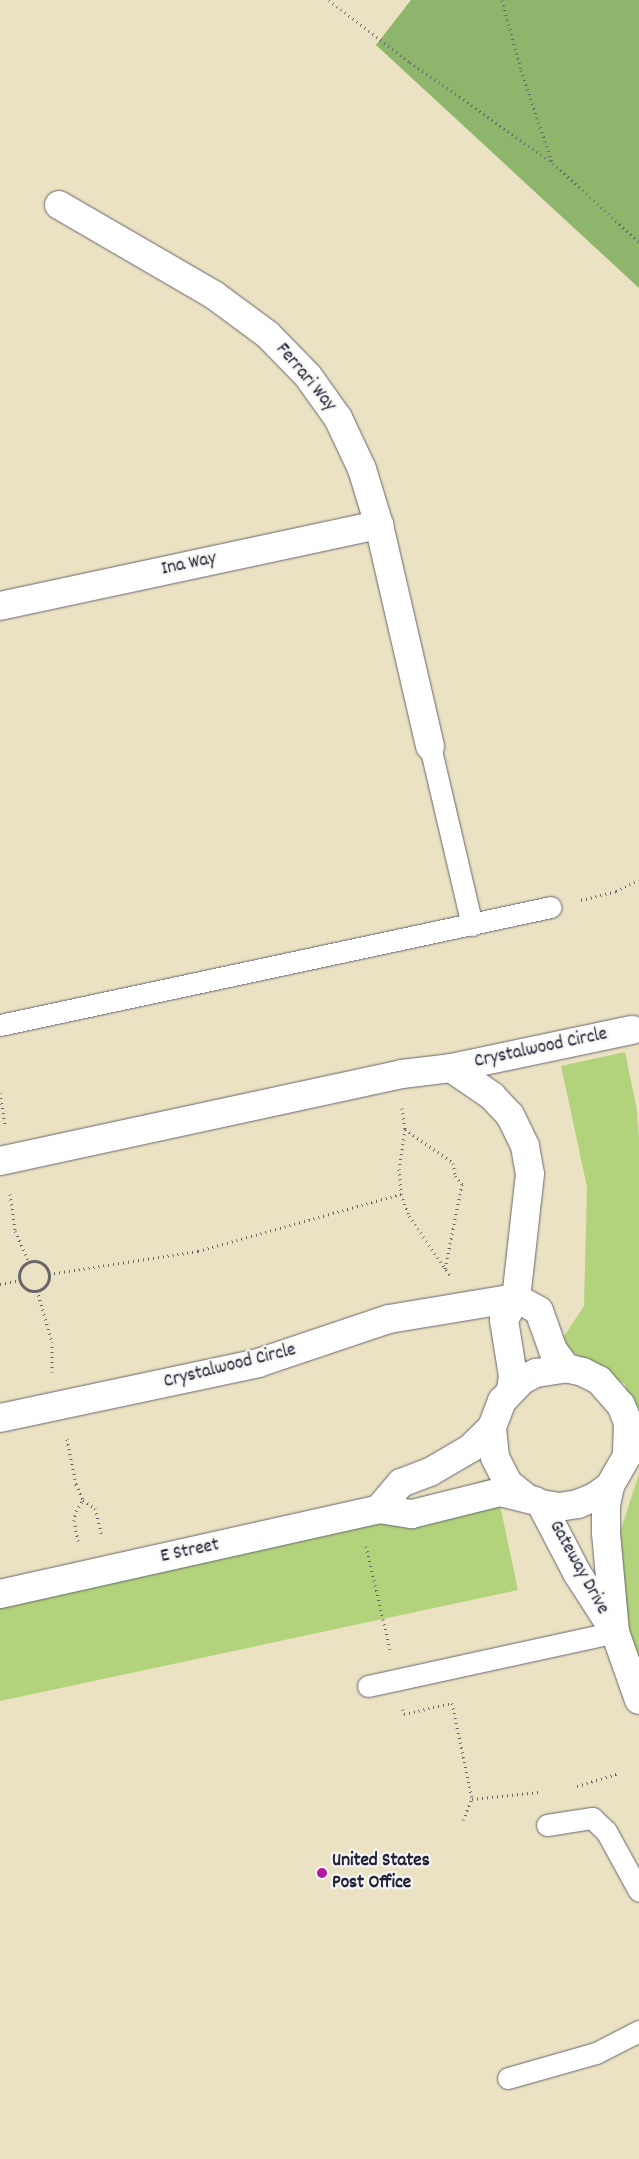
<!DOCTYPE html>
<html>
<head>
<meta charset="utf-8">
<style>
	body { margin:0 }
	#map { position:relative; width:639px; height:2159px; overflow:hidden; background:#ebe2c3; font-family:Dekko,sans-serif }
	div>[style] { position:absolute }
	.green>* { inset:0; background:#b2d37b }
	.forest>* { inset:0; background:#8db56b }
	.path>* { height:3px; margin-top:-1.5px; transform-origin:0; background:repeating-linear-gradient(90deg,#68656b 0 1px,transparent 0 5px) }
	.path>.ring { margin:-1.5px; padding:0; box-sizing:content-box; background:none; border:3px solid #68656b; border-radius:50% }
	.roads { filter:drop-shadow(0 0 1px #68656b) drop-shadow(0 0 1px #68656b) }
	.service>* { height:21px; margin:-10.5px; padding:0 10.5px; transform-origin:10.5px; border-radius:10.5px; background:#fff }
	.minor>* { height:28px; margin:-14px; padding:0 14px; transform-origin:14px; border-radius:14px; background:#fff }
	.tertiary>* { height:28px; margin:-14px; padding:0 14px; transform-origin:14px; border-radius:14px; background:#fff }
	.dots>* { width:14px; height:14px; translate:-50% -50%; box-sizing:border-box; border:2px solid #f6f6f2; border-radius:50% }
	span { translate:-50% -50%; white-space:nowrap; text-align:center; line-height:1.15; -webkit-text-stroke:4.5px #f6f6f2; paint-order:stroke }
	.street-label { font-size:19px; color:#22223b }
	.poi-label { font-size:19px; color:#22223b; font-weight:700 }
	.left { translate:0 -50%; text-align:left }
</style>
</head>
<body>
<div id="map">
	<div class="green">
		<i style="clip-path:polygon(625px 1052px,637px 1110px,639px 1140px,639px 1455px,625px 1384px,559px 1344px,584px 1306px,587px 1187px,561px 1066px)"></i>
		<i style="clip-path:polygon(639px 1474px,639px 1667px,605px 1578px)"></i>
		<i style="clip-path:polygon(494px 1477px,518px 1590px,0 1701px,0 1600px,362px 1521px)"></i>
	</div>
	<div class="forest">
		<i style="clip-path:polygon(411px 0,639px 0,639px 288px,376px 45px)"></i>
	</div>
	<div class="path">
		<i style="left:329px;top:0;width:102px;rotate:37.4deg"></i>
		<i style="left:410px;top:62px;width:175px;rotate:35.2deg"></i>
		<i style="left:553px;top:163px;width:117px;rotate:42.6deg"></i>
		<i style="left:502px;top:0;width:73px;rotate:74.8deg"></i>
		<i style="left:521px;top:70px;width:97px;rotate:71.4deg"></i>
		<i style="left:581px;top:900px;width:36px;rotate:-14deg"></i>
		<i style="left:616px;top:891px;width:25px;rotate:-26deg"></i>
		<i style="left:0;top:1093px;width:33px;rotate:81deg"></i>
		<i style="left:402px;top:1108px;width:21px;rotate:82deg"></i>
		<i style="left:405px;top:1129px;width:40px;rotate:98.5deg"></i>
		<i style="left:399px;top:1169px;width:25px;rotate:85deg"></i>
		<i style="left:401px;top:1194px;width:23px;rotate:70deg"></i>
		<i style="left:409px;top:1216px;width:72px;rotate:55.2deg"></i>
		<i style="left:405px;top:1129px;width:59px;rotate:35.3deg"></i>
		<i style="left:453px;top:1163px;width:13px;rotate:81deg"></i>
		<i style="left:455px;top:1176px;width:11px;rotate:49deg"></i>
		<i style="left:462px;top:1184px;width:87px;rotate:101.3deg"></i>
		<i style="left:10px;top:1194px;width:37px;rotate:82deg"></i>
		<i style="left:15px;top:1231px;width:35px;rotate:66deg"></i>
		<i class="ring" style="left:19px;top:1261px;width:27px;height:27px"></i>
		<i style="left:49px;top:1274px;width:151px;rotate:-8.8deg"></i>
		<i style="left:198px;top:1251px;width:211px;rotate:-15.7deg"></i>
		<i style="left:0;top:1284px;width:20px;rotate:-11deg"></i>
		<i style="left:37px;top:1290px;width:54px;rotate:73.9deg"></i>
		<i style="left:52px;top:1342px;width:30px;rotate:90deg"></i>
		<i style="left:67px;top:1439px;width:46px;rotate:78.7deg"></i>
		<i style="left:76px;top:1484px;width:17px;rotate:66deg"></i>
		<i style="left:83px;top:1500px;width:14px;rotate:34deg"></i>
		<i style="left:95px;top:1508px;width:29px;rotate:76deg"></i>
		<i style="left:78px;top:1541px;width:20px;rotate:-101deg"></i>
		<i style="left:74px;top:1521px;width:10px;rotate:-79deg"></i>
		<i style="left:76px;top:1511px;width:13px;rotate:-58deg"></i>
		<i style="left:366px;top:1546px;width:106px;rotate:76.9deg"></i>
		<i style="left:403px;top:1709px;width:5px;rotate:79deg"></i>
		<i style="left:404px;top:1714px;width:49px;rotate:-12.9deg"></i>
		<i style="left:452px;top:1703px;width:98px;rotate:78.2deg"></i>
		<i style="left:577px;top:1786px;width:44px;rotate:-17.2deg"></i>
		<i style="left:463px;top:1820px;width:23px;rotate:-67deg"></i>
		<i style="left:472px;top:1799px;width:67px;rotate:-6deg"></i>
	</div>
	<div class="roads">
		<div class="service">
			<i style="left:430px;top:746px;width:184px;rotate:76.8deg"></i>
			<i style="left:0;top:1025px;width:563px;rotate:-12.09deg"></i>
			<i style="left:368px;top:1686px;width:253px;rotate:-12.3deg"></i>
			<i style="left:547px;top:1825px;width:46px;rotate:-8.8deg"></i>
			<i style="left:592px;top:1818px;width:19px;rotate:43deg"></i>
			<i style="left:606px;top:1831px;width:68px;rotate:61.2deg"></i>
			<i style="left:508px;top:2078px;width:91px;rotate:-15.9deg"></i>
			<i style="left:596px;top:2053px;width:48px;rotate:-27.1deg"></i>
		</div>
		<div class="minor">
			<i style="left:59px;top:205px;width:179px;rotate:30.1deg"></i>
			<i style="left:214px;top:295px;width:67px;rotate:36.5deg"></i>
			<i style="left:268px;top:335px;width:57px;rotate:45.7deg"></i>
			<i style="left:308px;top:376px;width:52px;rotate:54.5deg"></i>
			<i style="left:338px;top:418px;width:56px;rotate:64.8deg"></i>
			<i style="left:362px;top:469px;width:59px;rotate:73.1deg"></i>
			<i style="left:379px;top:525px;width:227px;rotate:77deg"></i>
			<i style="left:0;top:606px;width:388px;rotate:-12.1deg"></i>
			<i style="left:451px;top:1068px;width:50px;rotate:34.3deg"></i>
			<i style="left:492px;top:1096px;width:26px;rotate:47deg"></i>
			<i style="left:510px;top:1115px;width:34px;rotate:64deg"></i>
			<i style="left:525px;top:1146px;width:28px;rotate:80deg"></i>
			<i style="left:530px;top:1174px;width:125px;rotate:96.4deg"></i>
			<i style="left:516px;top:1298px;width:25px;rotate:119deg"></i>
			<i style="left:504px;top:1320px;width:57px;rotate:80.9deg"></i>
			<i style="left:513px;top:1376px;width:13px;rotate:99deg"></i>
			<i style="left:0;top:1161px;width:411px;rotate:-12.2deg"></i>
			<i style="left:402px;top:1074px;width:49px;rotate:-7deg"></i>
			<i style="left:451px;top:1068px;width:185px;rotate:-11.9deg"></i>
			<i style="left:0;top:1418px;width:264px;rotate:-12deg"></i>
			<i style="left:258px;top:1363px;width:138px;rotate:-18.6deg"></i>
			<i style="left:389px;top:1319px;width:129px;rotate:-9.4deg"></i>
			<i style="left:516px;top:1298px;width:26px;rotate:29deg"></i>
			<i style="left:539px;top:1311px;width:41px;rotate:70.3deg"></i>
			<i style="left:553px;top:1350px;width:22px;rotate:54deg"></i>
			<i style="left:379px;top:1509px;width:34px;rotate:-50deg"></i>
			<i style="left:401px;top:1483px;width:31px;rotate:-21deg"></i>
			<i style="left:430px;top:1472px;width:48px;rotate:-30.3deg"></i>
			<i style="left:471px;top:1448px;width:30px;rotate:-45deg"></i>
			<i style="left:0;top:1594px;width:388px;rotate:-12.6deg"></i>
			<i style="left:379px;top:1509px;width:33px;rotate:9deg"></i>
			<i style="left:412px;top:1514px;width:91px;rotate:-14deg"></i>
			<i style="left:500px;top:1492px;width:36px;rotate:14deg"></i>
		</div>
		<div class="tertiary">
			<i style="left:610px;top:1486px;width:19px;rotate:102deg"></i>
			<i style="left:606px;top:1505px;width:28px;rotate:90deg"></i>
			<i style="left:606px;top:1533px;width:98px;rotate:84.8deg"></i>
			<i style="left:524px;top:1496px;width:21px;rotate:-141deg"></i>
			<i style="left:508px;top:1483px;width:29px;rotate:-117deg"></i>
			<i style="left:495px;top:1457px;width:30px;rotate:-96deg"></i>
			<i style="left:492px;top:1427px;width:28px;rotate:-69deg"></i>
			<i style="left:502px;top:1401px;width:29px;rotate:-46deg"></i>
			<i style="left:522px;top:1380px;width:16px;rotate:-27deg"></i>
			<i style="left:536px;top:1373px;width:30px;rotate:-9deg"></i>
			<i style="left:566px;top:1368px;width:17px;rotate:13deg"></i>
			<i style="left:583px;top:1372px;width:18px;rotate:27deg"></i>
			<i style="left:599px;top:1380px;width:33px;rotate:49deg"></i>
			<i style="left:621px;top:1405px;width:18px;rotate:68deg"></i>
			<i style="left:628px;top:1422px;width:34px;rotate:92deg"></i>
			<i style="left:627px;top:1456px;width:34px;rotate:120deg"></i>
			<i style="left:610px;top:1486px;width:19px;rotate:144deg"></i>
			<i style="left:595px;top:1497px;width:18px;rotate:158deg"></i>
			<i style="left:578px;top:1504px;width:19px;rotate:171deg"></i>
			<i style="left:559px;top:1507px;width:18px;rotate:-171deg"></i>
			<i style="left:541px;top:1504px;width:78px;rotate:62.4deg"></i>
			<i style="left:577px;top:1573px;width:70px;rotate:57.2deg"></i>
			<i style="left:615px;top:1632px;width:72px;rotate:70.6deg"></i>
		</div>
	</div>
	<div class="dots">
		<i style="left:322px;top:1873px;background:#b5179e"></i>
	</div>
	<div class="street-label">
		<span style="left:305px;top:378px;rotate:50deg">Ferrari Way</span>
		<span style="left:189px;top:565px;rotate:-12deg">Ina Way</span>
		<span style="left:541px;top:1049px;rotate:-12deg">Crystalwood Circle</span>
		<span style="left:230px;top:1367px;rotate:-14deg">Crystalwood Circle</span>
		<span style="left:190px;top:1552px;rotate:-12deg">E Street</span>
		<span style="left:578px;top:1568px;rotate:61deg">Gateway Drive</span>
	</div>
	<div class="poi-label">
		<span class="left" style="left:332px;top:1873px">United States<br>Post Office</span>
	</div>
</div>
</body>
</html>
